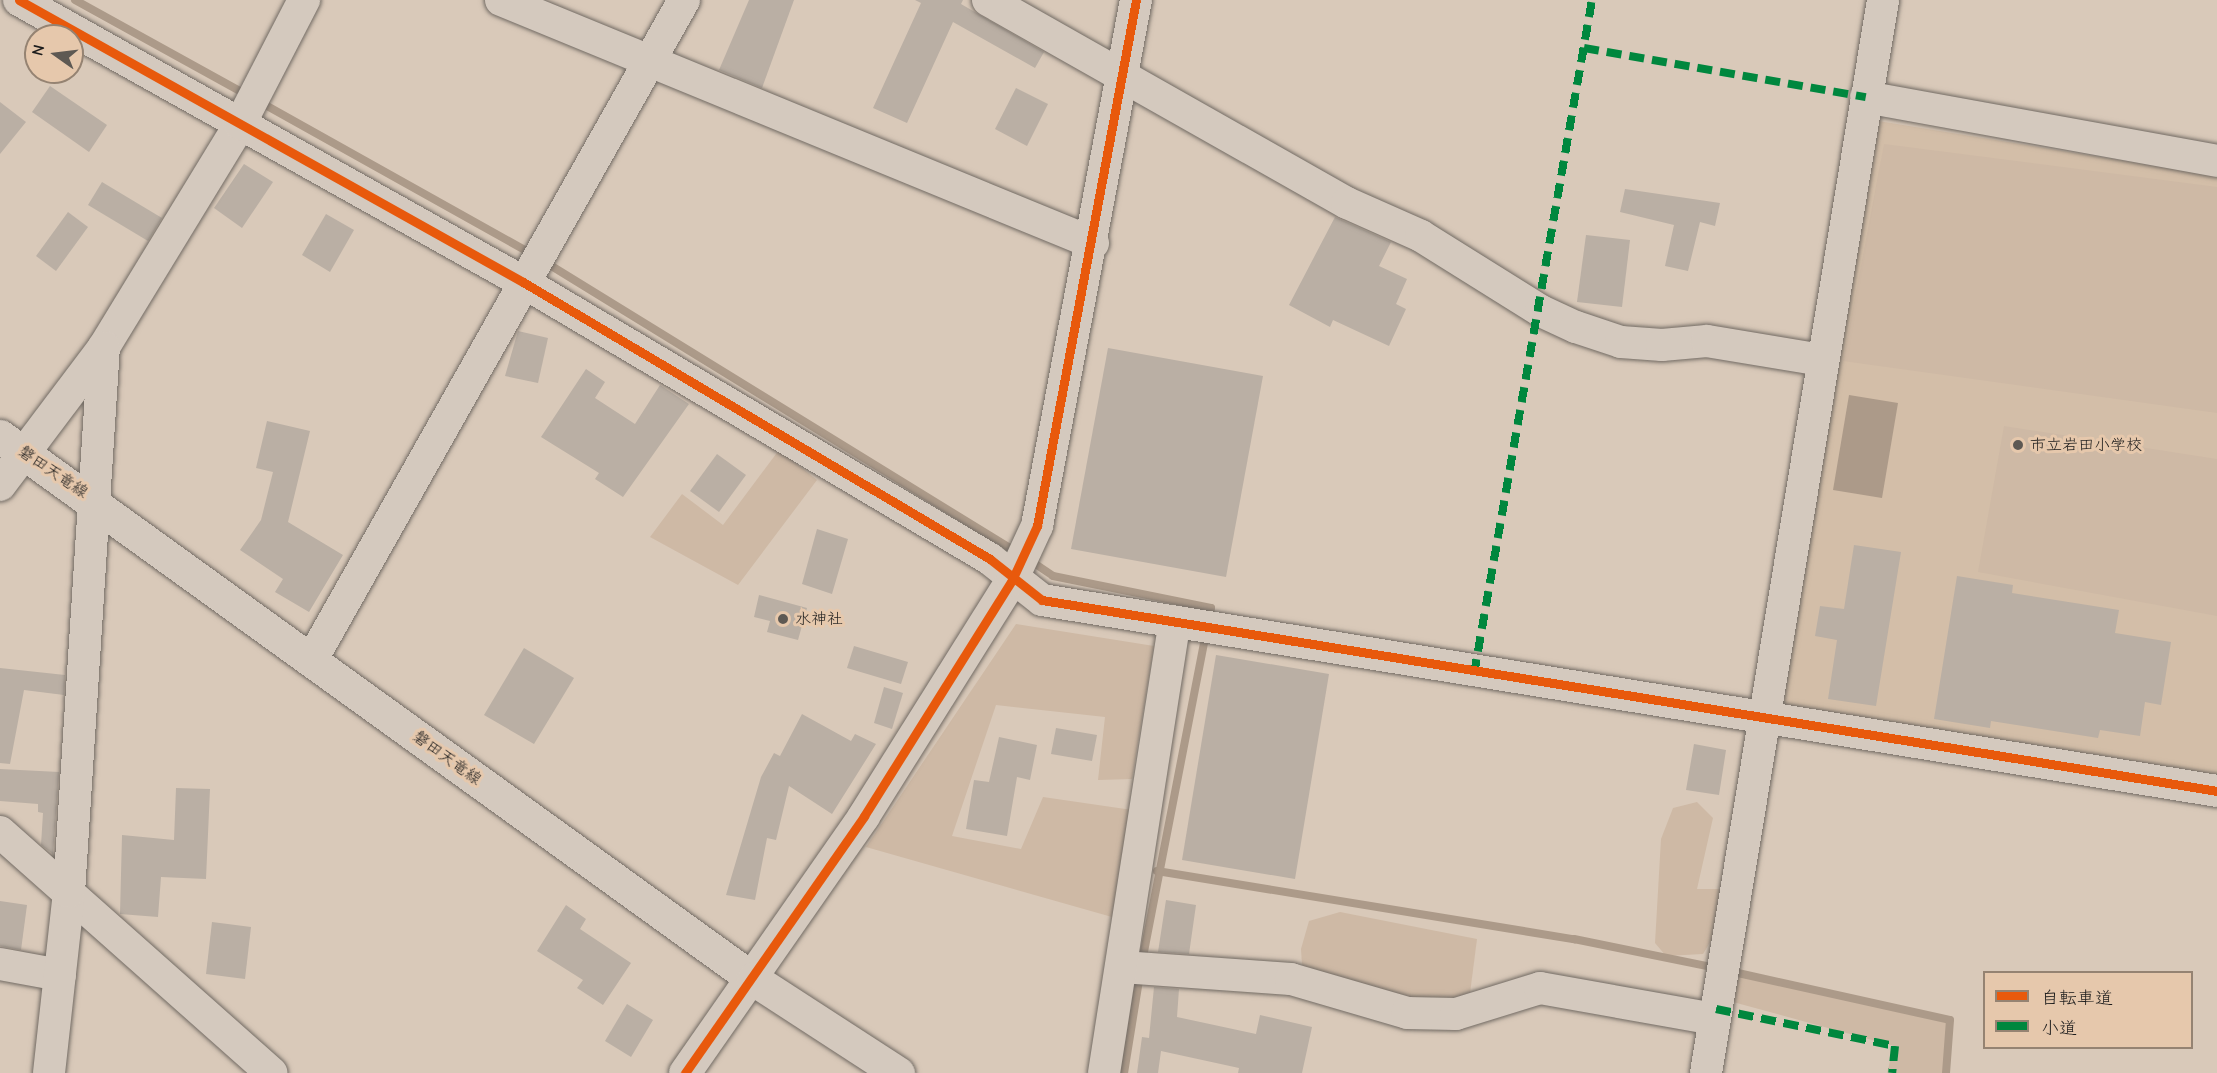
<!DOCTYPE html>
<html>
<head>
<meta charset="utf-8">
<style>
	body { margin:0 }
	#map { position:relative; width:2217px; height:1073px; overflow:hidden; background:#d9c9b9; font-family:"Comic Neue","Klee One",sans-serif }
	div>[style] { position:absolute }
	.built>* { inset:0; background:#d3bea8 }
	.green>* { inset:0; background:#ceb9a5 }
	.water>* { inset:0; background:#ac9a89 }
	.stream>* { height:8px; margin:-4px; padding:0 4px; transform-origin:4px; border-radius:4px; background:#ac9a89 }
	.building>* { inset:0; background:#baafa4 }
	.roads { filter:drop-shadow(0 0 2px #716a63) drop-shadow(0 0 2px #716a63) }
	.minor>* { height:32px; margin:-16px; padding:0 16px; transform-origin:16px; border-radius:16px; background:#d4c9be }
	.major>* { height:33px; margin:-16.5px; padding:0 16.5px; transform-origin:16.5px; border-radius:16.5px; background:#d4c9be }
	.quiet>* { height:8px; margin-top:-4px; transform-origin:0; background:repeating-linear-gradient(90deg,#00873e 0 15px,transparent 0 23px) }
	.cycleway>* { height:9px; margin:-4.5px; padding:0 4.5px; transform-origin:4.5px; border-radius:4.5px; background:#e8590c }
	.dots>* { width:16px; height:16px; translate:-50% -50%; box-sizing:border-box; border:3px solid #e6c8ac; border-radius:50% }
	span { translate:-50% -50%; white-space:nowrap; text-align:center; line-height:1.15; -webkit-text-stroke:6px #e6c8ac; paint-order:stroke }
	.poi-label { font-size:16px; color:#1c1c1c }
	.left { translate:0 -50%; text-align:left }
	.street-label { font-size:16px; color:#1c1c1c }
	.legend { position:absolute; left:1983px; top:971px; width:210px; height:78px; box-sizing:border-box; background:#e6c8ac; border:2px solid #958372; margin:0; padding:8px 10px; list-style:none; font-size:18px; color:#1c1c1c }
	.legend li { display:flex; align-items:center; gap:12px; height:30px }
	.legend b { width:30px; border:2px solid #958372 }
	.north { position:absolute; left:24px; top:24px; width:60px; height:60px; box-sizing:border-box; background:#e6c8ac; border:2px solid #958372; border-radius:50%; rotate:284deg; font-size:16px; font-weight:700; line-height:24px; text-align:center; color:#1c1c1c }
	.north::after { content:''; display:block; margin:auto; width:21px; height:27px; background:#5e5953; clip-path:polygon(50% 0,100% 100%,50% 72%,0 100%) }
</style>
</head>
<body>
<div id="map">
	<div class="built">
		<i style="clip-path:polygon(1878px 121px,2217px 176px,2217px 778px,1772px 714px)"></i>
	</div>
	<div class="green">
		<i style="clip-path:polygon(1884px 144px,2217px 187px,2217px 413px,1843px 361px)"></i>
		<i style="clip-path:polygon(2004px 426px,2217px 459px,2217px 616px,1978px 572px)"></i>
		<i style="clip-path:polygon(779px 450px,817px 480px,738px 585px,650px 537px,682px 494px,723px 525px)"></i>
		<i style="clip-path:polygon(1016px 624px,1154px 646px,1132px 779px,1098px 780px,1105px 717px,996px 705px,952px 836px,1021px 849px,1043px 797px,1146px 812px,1112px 917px,866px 847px)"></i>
		<i style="clip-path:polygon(1697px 802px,1713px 818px,1697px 889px,1721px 889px,1715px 934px,1703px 954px,1666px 956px,1655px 943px,1661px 839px,1673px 808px)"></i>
		<i style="clip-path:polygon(1340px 912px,1477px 939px,1469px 1001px,1438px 1014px,1324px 980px,1302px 965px,1301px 949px,1309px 921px)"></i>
		<i style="clip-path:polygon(1738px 973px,1950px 1020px,1943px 1073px,1887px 1073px,1894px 1046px,1733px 1002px)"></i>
	</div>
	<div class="water">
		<i style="clip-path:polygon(1849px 395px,1898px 403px,1882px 498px,1833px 490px)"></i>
	</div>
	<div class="stream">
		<i style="left:75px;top:0;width:196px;rotate:28.9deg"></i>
		<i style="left:260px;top:102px;width:312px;rotate:29.2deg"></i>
		<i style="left:545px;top:262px;width:555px;rotate:31.6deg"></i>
		<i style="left:1028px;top:559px;width:30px;rotate:34deg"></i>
		<i style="left:1053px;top:576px;width:161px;rotate:11.4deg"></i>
		<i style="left:1211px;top:608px;width:12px;rotate:99deg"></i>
		<i style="left:1157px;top:871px;width:423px;rotate:9.3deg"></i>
		<i style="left:1574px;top:939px;width:146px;rotate:11.5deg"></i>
		<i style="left:1142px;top:962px;width:336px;rotate:-79deg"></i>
		<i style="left:1729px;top:971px;width:226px;rotate:12.5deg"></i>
		<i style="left:1950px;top:1020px;width:53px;rotate:94.3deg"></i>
		<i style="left:1124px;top:1073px;width:100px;rotate:-80.8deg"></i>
	</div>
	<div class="building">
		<i style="clip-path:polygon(749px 0,794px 0,762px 88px,719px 70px)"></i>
		<i style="clip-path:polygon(915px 0,963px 0,961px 4px,1044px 52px,1035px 68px,953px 22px,907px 123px,873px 108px,921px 3px)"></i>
		<i style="clip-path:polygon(50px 86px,107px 125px,89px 152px,32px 112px)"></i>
		<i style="clip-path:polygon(1016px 88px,1048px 104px,1027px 146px,995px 129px)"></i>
		<i style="clip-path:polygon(0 102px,26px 122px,0 154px)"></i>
		<i style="clip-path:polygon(244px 164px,273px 182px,242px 228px,214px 208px)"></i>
		<i style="clip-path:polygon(102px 182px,162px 218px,148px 241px,88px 205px)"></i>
		<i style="clip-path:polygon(1625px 189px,1720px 203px,1715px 226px,1700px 222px,1688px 271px,1665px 266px,1674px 225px,1620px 212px)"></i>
		<i style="clip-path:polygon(68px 212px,88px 227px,56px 271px,36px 256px)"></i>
		<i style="clip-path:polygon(326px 214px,354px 230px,330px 272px,302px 255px)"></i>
		<i style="clip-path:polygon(1335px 217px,1391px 242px,1379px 266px,1407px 279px,1396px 304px,1406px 309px,1389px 346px,1333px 320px,1330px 327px,1289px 305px)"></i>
		<i style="clip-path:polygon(1586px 235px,1630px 240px,1622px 307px,1577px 302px)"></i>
		<i style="clip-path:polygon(518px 331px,548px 338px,538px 383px,505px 376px)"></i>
		<i style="clip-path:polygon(1108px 348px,1263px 376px,1226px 577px,1071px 549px)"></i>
		<i style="clip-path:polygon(586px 369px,605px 382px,595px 398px,635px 424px,660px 385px,689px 404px,623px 497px,595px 479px,599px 473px,541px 437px)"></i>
		<i style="clip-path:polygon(267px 421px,310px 431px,288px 522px,343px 555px,309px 612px,275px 592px,283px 579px,240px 550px,261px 520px,273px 472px,256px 468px)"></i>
		<i style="clip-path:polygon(717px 454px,746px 475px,719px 512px,690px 491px)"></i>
		<i style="clip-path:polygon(817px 529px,848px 539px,832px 594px,802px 584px)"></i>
		<i style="clip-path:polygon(1854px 545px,1901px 552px,1876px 706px,1828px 699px,1837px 640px,1815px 636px,1820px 606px,1844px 609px)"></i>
		<i style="clip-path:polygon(1957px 576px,2013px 585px,2012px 593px,2119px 610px,2115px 633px,2171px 642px,2161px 705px,2145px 702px,2140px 736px,2100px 730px,2098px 738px,1991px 721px,1990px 728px,1934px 719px)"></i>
		<i style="clip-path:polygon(759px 595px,807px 608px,798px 640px,767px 632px,770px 621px,754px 617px)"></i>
		<i style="clip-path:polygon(854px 646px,908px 662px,901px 684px,847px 668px)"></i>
		<i style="clip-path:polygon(524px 648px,574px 678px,534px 744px,484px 715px)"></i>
		<i style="clip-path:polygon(1216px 655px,1329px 674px,1295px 879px,1182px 860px)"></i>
		<i style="clip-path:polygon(0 668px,65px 675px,64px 695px,24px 690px,10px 764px,0 763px)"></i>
		<i style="clip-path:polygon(884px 687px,903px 693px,892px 729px,874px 723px)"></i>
		<i style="clip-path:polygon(802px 714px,851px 741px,855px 734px,876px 744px,832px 814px,789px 786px,776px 840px,767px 838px,755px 900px,726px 895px,761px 777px,774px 753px,780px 756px)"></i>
		<i style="clip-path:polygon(1056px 728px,1097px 735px,1092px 761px,1051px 754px)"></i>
		<i style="clip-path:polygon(999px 737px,1037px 745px,1030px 780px,1017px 777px,1007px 836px,966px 829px,974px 780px,989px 782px)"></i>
		<i style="clip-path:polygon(1694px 744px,1726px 750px,1719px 795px,1686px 790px)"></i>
		<i style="clip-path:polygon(0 769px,59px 772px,53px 854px,41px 845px,43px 813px,38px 812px,38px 804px,0 801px)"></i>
		<i style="clip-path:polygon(176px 788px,210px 789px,206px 879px,161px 877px,158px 917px,120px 914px,122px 835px,174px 840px)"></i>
		<i style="clip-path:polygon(1166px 900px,1196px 905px,1189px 954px,1158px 952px)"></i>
		<i style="clip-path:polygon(0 901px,27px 905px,21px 950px,0 946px)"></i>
		<i style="clip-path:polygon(566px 905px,586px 919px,580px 929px,631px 963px,603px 1005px,577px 988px,583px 980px,537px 951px)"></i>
		<i style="clip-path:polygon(212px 922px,251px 927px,245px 979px,206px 974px)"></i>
		<i style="clip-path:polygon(1154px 987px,1179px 989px,1177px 1017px,1256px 1034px,1260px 1015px,1312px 1027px,1302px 1073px,1238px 1073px,1239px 1068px,1161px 1051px,1158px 1073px,1137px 1073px,1142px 1037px,1149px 1038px)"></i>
		<i style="clip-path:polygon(627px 1004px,653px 1020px,631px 1057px,605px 1041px)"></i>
	</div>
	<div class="roads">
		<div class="minor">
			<i style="left:19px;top:0;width:578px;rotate:29.23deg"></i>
			<i style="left:523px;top:282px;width:543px;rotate:30.67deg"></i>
			<i style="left:990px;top:559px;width:66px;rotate:38.3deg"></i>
			<i style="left:1042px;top:600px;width:1190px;rotate:9.23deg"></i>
			<i style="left:501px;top:0;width:640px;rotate:22.32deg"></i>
			<i style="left:988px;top:0;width:412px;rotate:29.5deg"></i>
			<i style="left:1347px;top:203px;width:81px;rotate:24deg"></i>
			<i style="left:1421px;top:236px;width:142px;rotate:32deg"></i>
			<i style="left:1541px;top:311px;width:38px;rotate:25deg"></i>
			<i style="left:1576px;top:327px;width:47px;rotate:18.4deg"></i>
			<i style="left:1621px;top:342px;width:41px;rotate:4.2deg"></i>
			<i style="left:1662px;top:345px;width:45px;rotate:-5.1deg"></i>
			<i style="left:1707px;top:341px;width:117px;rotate:9.4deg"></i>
			<i style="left:1866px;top:97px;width:357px;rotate:10.3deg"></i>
			<i style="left:0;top:485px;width:173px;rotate:-53deg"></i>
			<i style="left:104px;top:347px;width:261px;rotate:-58.6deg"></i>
			<i style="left:240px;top:124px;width:140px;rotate:-62.7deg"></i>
			<i style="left:311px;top:661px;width:759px;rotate:-60.56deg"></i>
			<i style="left:0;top:832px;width:363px;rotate:41.6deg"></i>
			<i style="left:0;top:964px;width:61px;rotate:10.4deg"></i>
			<i style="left:1122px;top:967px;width:169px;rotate:4.1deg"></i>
			<i style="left:1291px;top:979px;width:121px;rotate:16.3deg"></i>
			<i style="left:1407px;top:1013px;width:49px;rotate:1.2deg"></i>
			<i style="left:1456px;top:1014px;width:88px;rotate:-17.2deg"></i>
			<i style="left:1540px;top:988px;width:177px;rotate:10.1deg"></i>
			<i style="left:49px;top:1073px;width:182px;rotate:-83.7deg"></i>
			<i style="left:69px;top:892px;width:546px;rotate:-86.33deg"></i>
			<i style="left:685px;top:1073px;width:313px;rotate:-55.1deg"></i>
			<i style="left:864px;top:816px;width:279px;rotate:-57.9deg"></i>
			<i style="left:1012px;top:580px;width:60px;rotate:-65.2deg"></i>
			<i style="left:1037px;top:526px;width:535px;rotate:-79.34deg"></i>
			<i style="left:1104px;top:1073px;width:453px;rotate:-81.1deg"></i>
			<i style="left:1706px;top:1073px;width:1088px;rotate:-80.63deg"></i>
		</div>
		<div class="major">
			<i style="left:0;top:436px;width:928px;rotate:35.8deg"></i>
			<i style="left:753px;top:979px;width:173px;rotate:33deg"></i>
		</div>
	</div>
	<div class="quiet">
		<i style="left:1584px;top:48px;width:286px;rotate:9.9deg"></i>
		<i style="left:1474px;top:674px;width:684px;rotate:-80.07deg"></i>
		<i style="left:1716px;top:1009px;width:183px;rotate:11.7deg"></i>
		<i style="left:1895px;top:1046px;width:27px;rotate:96deg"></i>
	</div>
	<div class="cycleway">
		<i style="left:19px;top:0;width:578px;rotate:29.23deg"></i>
		<i style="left:523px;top:282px;width:543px;rotate:30.67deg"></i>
		<i style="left:990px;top:559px;width:66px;rotate:38.3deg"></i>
		<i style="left:1042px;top:600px;width:1190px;rotate:9.23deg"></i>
		<i style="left:685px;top:1073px;width:313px;rotate:-55.1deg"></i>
		<i style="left:864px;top:816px;width:279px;rotate:-57.9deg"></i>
		<i style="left:1012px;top:580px;width:60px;rotate:-65.2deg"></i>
		<i style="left:1037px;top:526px;width:535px;rotate:-79.34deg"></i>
	</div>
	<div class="dots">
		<i style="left:2018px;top:445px;background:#5e5953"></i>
		<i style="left:783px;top:619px;background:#5e5953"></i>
	</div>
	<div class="poi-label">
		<span class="left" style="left:2030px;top:445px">市立岩田小学校</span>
		<span class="left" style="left:795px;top:619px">水神社</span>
	</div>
	<div class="street-label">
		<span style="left:53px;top:472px;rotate:34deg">磐田天竜線</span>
		<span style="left:447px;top:758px;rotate:36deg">磐田天竜線</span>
	</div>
	<ul class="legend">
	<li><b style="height:8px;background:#e8590c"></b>自転車道</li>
	<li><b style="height:8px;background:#00873e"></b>小道</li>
	</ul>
	<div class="north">N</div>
</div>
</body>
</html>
